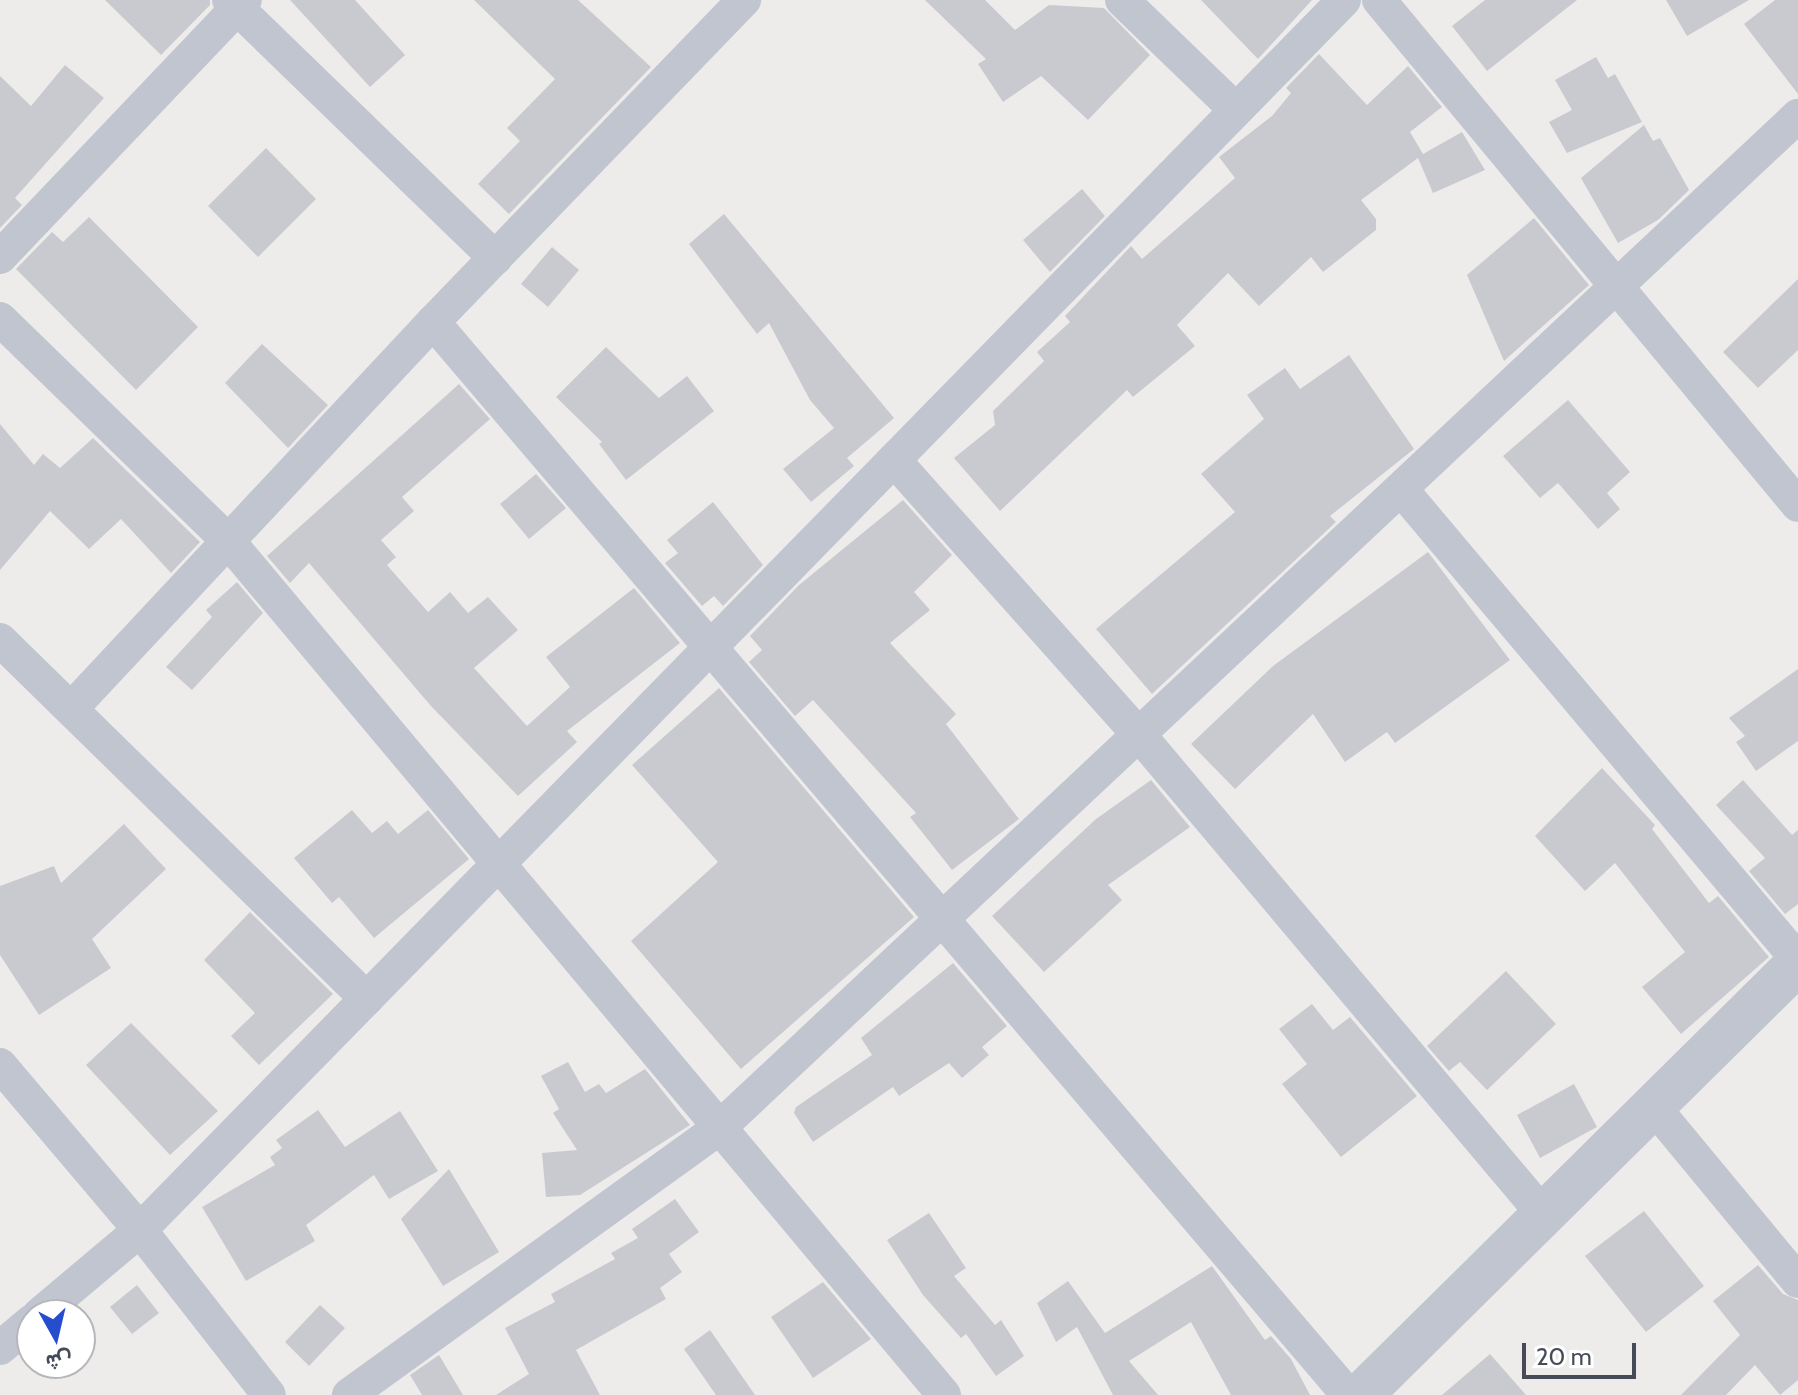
<!DOCTYPE html>
<html>
<head>
<meta charset="utf-8">
<style>
	body { margin:0 }
	#map { position:relative; width:1798px; height:1395px; overflow:hidden; background:#eeeceb; font-family:Cabin,Vazirmatn,sans-serif }
	div>[style] { position:absolute }
	.building>* { inset:0; background:#c9c9d0 }
	.minor>* { height:34px; margin:-17px; padding:0 17px; transform-origin:17px; border-radius:17px; background:#c0c5d0 }
	.tertiary>* { height:44px; margin:-22px; padding:0 22px; transform-origin:22px; border-radius:22px; background:#c0c5d0 }
	span { translate:-50% -50%; white-space:nowrap; text-align:center; line-height:1.15; -webkit-text-stroke:6px #fff; paint-order:stroke }
	.north { position:absolute; left:16px; top:1299px; width:80px; height:80px; box-sizing:border-box; background:#fff; border:2px solid #b5b7bc; border-radius:50%; rotate:172deg; font-size:22px; font-weight:700; line-height:32px; text-align:center; color:#454b57 }
	.north::after { content:''; display:block; margin:auto; width:28px; height:36px; background:#264dce; clip-path:polygon(50% 0,100% 100%,50% 72%,0 100%) }
	.scale { position:absolute; left:1522px; top:1343px; width:114px; height:36px; box-sizing:border-box; border:4px solid #454b57; border-top:0; padding-left:10px; font-size:24px; line-height:28px; white-space:nowrap; color:#454b57; -webkit-text-stroke:6px #fff; paint-order:stroke }
</style>
</head>
<body>
<div id="map">
	<div class="building">
		<i style="clip-path:polygon(105px 0,210px 0,210px 5px,161px 55px)"></i>
		<i style="clip-path:polygon(290px 0,355px 0,405px 55px,370px 87px)"></i>
		<i style="clip-path:polygon(474px 0,578px 0,651px 67px,509px 214px,478px 184px,520px 141px,507px 128px,555px 79px)"></i>
		<i style="clip-path:polygon(925px 0,985px 0,1015px 30px,1049px 5px,1104px 8px,1150px 55px,1088px 120px,1041px 76px,1003px 102px,978px 64px,986px 59px)"></i>
		<i style="clip-path:polygon(1201px 0,1312px 0,1258px 59px)"></i>
		<i style="clip-path:polygon(1485px 0,1577px 0,1487px 71px,1452px 26px)"></i>
		<i style="clip-path:polygon(1666px 0,1749px 0,1687px 36px)"></i>
		<i style="clip-path:polygon(1775px 0,1798px 0,1798px 94px,1744px 24px)"></i>
		<i style="clip-path:polygon(1319px 54px,1367px 105px,1408px 66px,1442px 107px,1410px 132px,1423px 154px,1462px 132px,1485px 170px,1433px 193px,1418px 158px,1361px 200px,1376px 219px,1376px 230px,1323px 272px,1311px 257px,1259px 306px,1228px 273px,1177px 325px,1195px 346px,1133px 397px,1127px 390px,1000px 511px,954px 458px,995px 425px,993px 411px,1044px 361px,1037px 352px,1070px 322px,1065px 316px,1131px 246px,1142px 259px,1235px 178px,1219px 157px,1272px 116px,1291px 93px,1286px 88px)"></i>
		<i style="clip-path:polygon(1596px 57px,1608px 78px,1615px 74px,1642px 122px,1567px 153px,1549px 122px,1572px 110px,1555px 80px)"></i>
		<i style="clip-path:polygon(65px 65px,104px 98px,15px 198px,22px 205px,0 228px,0 76px,31px 106px)"></i>
		<i style="clip-path:polygon(1644px 125px,1653px 141px,1660px 138px,1689px 190px,1658px 220px,1618px 243px,1581px 178px)"></i>
		<i style="clip-path:polygon(266px 148px,316px 199px,258px 257px,208px 206px)"></i>
		<i style="clip-path:polygon(1082px 189px,1105px 216px,1050px 272px,1023px 240px)"></i>
		<i style="clip-path:polygon(724px 214px,894px 418px,847px 458px,854px 466px,811px 502px,783px 469px,834px 428px,810px 400px,769px 323px,757px 334px,689px 244px)"></i>
		<i style="clip-path:polygon(89px 217px,198px 327px,136px 390px,16px 269px,52px 232px,63px 242px)"></i>
		<i style="clip-path:polygon(1534px 218px,1589px 285px,1504px 361px,1467px 275px)"></i>
		<i style="clip-path:polygon(552px 247px,579px 270px,548px 307px,521px 284px)"></i>
		<i style="clip-path:polygon(1798px 279px,1798px 350px,1758px 388px,1723px 352px)"></i>
		<i style="clip-path:polygon(262px 344px,328px 405px,288px 448px,225px 383px)"></i>
		<i style="clip-path:polygon(606px 347px,659px 398px,687px 376px,714px 411px,626px 480px,599px 444px,602px 442px,556px 397px)"></i>
		<i style="clip-path:polygon(1349px 355px,1414px 449px,1330px 516px,1336px 522px,1152px 694px,1096px 629px,1235px 512px,1201px 474px,1264px 419px,1247px 395px,1285px 368px,1300px 389px)"></i>
		<i style="clip-path:polygon(459px 384px,490px 419px,402px 497px,414px 511px,381px 540px,396px 557px,387px 565px,428px 612px,450px 592px,468px 613px,488px 597px,518px 630px,474px 668px,527px 726px,570px 687px,546px 657px,634px 588px,680px 643px,567px 731px,577px 742px,518px 796px,431px 706px,309px 563px,290px 583px,267px 556px)"></i>
		<i style="clip-path:polygon(1568px 400px,1630px 472px,1607px 493px,1620px 509px,1598px 529px,1558px 483px,1540px 498px,1503px 456px)"></i>
		<i style="clip-path:polygon(0 424px,34px 465px,43px 454px,60px 468px,93px 438px,200px 542px,171px 573px,121px 519px,89px 549px,50px 511px,0 570px)"></i>
		<i style="clip-path:polygon(536px 474px,566px 508px,529px 539px,500px 504px)"></i>
		<i style="clip-path:polygon(903px 500px,952px 555px,914px 592px,930px 610px,890px 643px,956px 714px,946px 724px,1019px 819px,952px 870px,910px 817px,916px 813px,813px 700px,795px 716px,749px 662px,762px 650px,750px 636px,799px 585px)"></i>
		<i style="clip-path:polygon(713px 502px,763px 565px,723px 606px,714px 596px,702px 606px,665px 563px,678px 553px,667px 540px)"></i>
		<i style="clip-path:polygon(1428px 552px,1510px 660px,1395px 743px,1387px 732px,1345px 762px,1313px 714px,1235px 789px,1191px 744px,1273px 666px)"></i>
		<i style="clip-path:polygon(237px 582px,263px 613px,192px 690px,166px 667px,212px 617px,206px 610px)"></i>
		<i style="clip-path:polygon(1798px 669px,1798px 741px,1756px 771px,1736px 742px,1745px 736px,1729px 718px)"></i>
		<i style="clip-path:polygon(719px 688px,914px 917px,741px 1069px,631px 941px,718px 862px,632px 765px)"></i>
		<i style="clip-path:polygon(1602px 768px,1655px 825px,1652px 829px,1709px 903px,1718px 896px,1769px 957px,1681px 1034px,1642px 987px,1685px 952px,1615px 863px,1585px 891px,1535px 836px)"></i>
		<i style="clip-path:polygon(1151px 780px,1190px 827px,1108px 885px,1122px 900px,1044px 972px,992px 916px,1096px 819px)"></i>
		<i style="clip-path:polygon(1743px 780px,1792px 835px,1798px 830px,1798px 904px,1785px 914px,1749px 871px,1765px 858px,1716px 805px)"></i>
		<i style="clip-path:polygon(352px 810px,372px 833px,387px 821px,398px 834px,428px 810px,469px 859px,374px 938px,339px 897px,332px 903px,294px 858px)"></i>
		<i style="clip-path:polygon(124px 824px,166px 869px,92px 939px,111px 968px,39px 1015px,0 955px,0 886px,54px 866px,61px 883px)"></i>
		<i style="clip-path:polygon(250px 912px,333px 994px,259px 1065px,231px 1036px,255px 1013px,204px 960px)"></i>
		<i style="clip-path:polygon(953px 963px,1007px 1026px,982px 1047px,989px 1055px,962px 1078px,949px 1063px,899px 1096px,893px 1087px,813px 1142px,794px 1113px,796px 1107px,872px 1055px,861px 1038px)"></i>
		<i style="clip-path:polygon(1506px 971px,1556px 1024px,1487px 1090px,1460px 1062px,1449px 1071px,1427px 1046px)"></i>
		<i style="clip-path:polygon(1312px 1004px,1333px 1030px,1350px 1017px,1417px 1096px,1341px 1157px,1282px 1084px,1307px 1064px,1279px 1029px)"></i>
		<i style="clip-path:polygon(131px 1023px,218px 1111px,170px 1155px,86px 1065px)"></i>
		<i style="clip-path:polygon(568px 1062px,585px 1092px,599px 1084px,606px 1093px,645px 1069px,690px 1125px,580px 1195px,546px 1197px,542px 1153px,577px 1150px,553px 1113px,559px 1109px,541px 1076px)"></i>
		<i style="clip-path:polygon(1574px 1084px,1597px 1127px,1540px 1158px,1517px 1115px)"></i>
		<i style="clip-path:polygon(318px 1110px,345px 1147px,400px 1111px,438px 1171px,389px 1199px,374px 1175px,306px 1225px,315px 1241px,246px 1281px,202px 1207px,275px 1165px,270px 1157px,282px 1148px,276px 1140px)"></i>
		<i style="clip-path:polygon(449px 1169px,499px 1252px,443px 1286px,401px 1219px)"></i>
		<i style="clip-path:polygon(675px 1199px,699px 1232px,669px 1254px,682px 1272px,660px 1288px,666px 1299px,576px 1350px,600px 1395px,496px 1395px,529px 1374px,505px 1328px,555px 1302px,551px 1294px,615px 1259px,611px 1253px,638px 1238px,632px 1229px)"></i>
		<i style="clip-path:polygon(1644px 1211px,1704px 1286px,1646px 1332px,1585px 1256px)"></i>
		<i style="clip-path:polygon(929px 1213px,966px 1268px,954px 1276px,995px 1325px,1001px 1320px,1024px 1356px,996px 1376px,966px 1334px,961px 1338px,923px 1295px,887px 1240px)"></i>
		<i style="clip-path:polygon(1758px 1265px,1783px 1294px,1798px 1300px,1798px 1380px,1780px 1395px,1755px 1365px,1726px 1395px,1681px 1395px,1740px 1335px,1713px 1301px)"></i>
		<i style="clip-path:polygon(1212px 1266px,1265px 1340px,1271px 1336px,1291px 1359px,1310px 1395px,1231px 1395px,1191px 1322px,1129px 1361px,1158px 1395px,1113px 1395px,1077px 1327px,1056px 1342px,1037px 1303px,1068px 1281px,1105px 1333px)"></i>
		<i style="clip-path:polygon(823px 1282px,871px 1339px,813px 1378px,771px 1317px)"></i>
		<i style="clip-path:polygon(137px 1285px,159px 1313px,132px 1334px,110px 1307px)"></i>
		<i style="clip-path:polygon(320px 1305px,345px 1328px,309px 1366px,285px 1342px)"></i>
		<i style="clip-path:polygon(710px 1330px,755px 1395px,716px 1395px,684px 1349px)"></i>
		<i style="clip-path:polygon(1490px 1354px,1526px 1395px,1442px 1395px)"></i>
		<i style="clip-path:polygon(439px 1355px,463px 1395px,422px 1395px,410px 1375px)"></i>
	</div>
	<div class="minor">
		<i style="left:229px;top:0;width:371px;rotate:44.1deg"></i>
		<i style="left:1122px;top:0;width:158px;rotate:44deg"></i>
		<i style="left:1379px;top:0;width:656px;rotate:50.32deg"></i>
		<i style="left:0;top:257px;width:355px;rotate:-46.4deg"></i>
		<i style="left:0;top:319px;width:320px;rotate:44.2deg"></i>
		<i style="left:229px;top:542px;width:1113px;rotate:50.03deg"></i>
		<i style="left:433px;top:322px;width:1410px;rotate:49.54deg"></i>
		<i style="left:894px;top:460px;width:371px;rotate:48.3deg"></i>
		<i style="left:1141px;top:737px;width:624px;rotate:49.88deg"></i>
		<i style="left:1401px;top:489px;width:616px;rotate:49.87deg"></i>
		<i style="left:0;top:640px;width:513px;rotate:44.37deg"></i>
		<i style="left:71px;top:709px;width:530px;rotate:-46.91deg"></i>
		<i style="left:433px;top:322px;width:448px;rotate:-46deg"></i>
		<i style="left:0;top:1065px;width:216px;rotate:49.7deg"></i>
		<i style="left:140px;top:1230px;width:209px;rotate:52deg"></i>
		<i style="left:1653px;top:1106px;width:227px;rotate:50.4deg"></i>
		<i style="left:39px;top:1315px;width:132px;rotate:-40.1deg"></i>
		<i style="left:140px;top:1230px;width:1721px;rotate:-45.61deg"></i>
		<i style="left:0;top:1348px;width:42px;rotate:-40.2deg"></i>
		<i style="left:349px;top:1395px;width:455px;rotate:-35.8deg"></i>
		<i style="left:718px;top:1129px;width:1481px;rotate:-43.17deg"></i>
	</div>
	<div class="tertiary">
		<i style="left:1361px;top:1395px;width:614px;rotate:-44.67deg"></i>
	</div>
	<div class="north">ش</div>
	<div class="scale">20 m</div>
</div>
</body>
</html>
